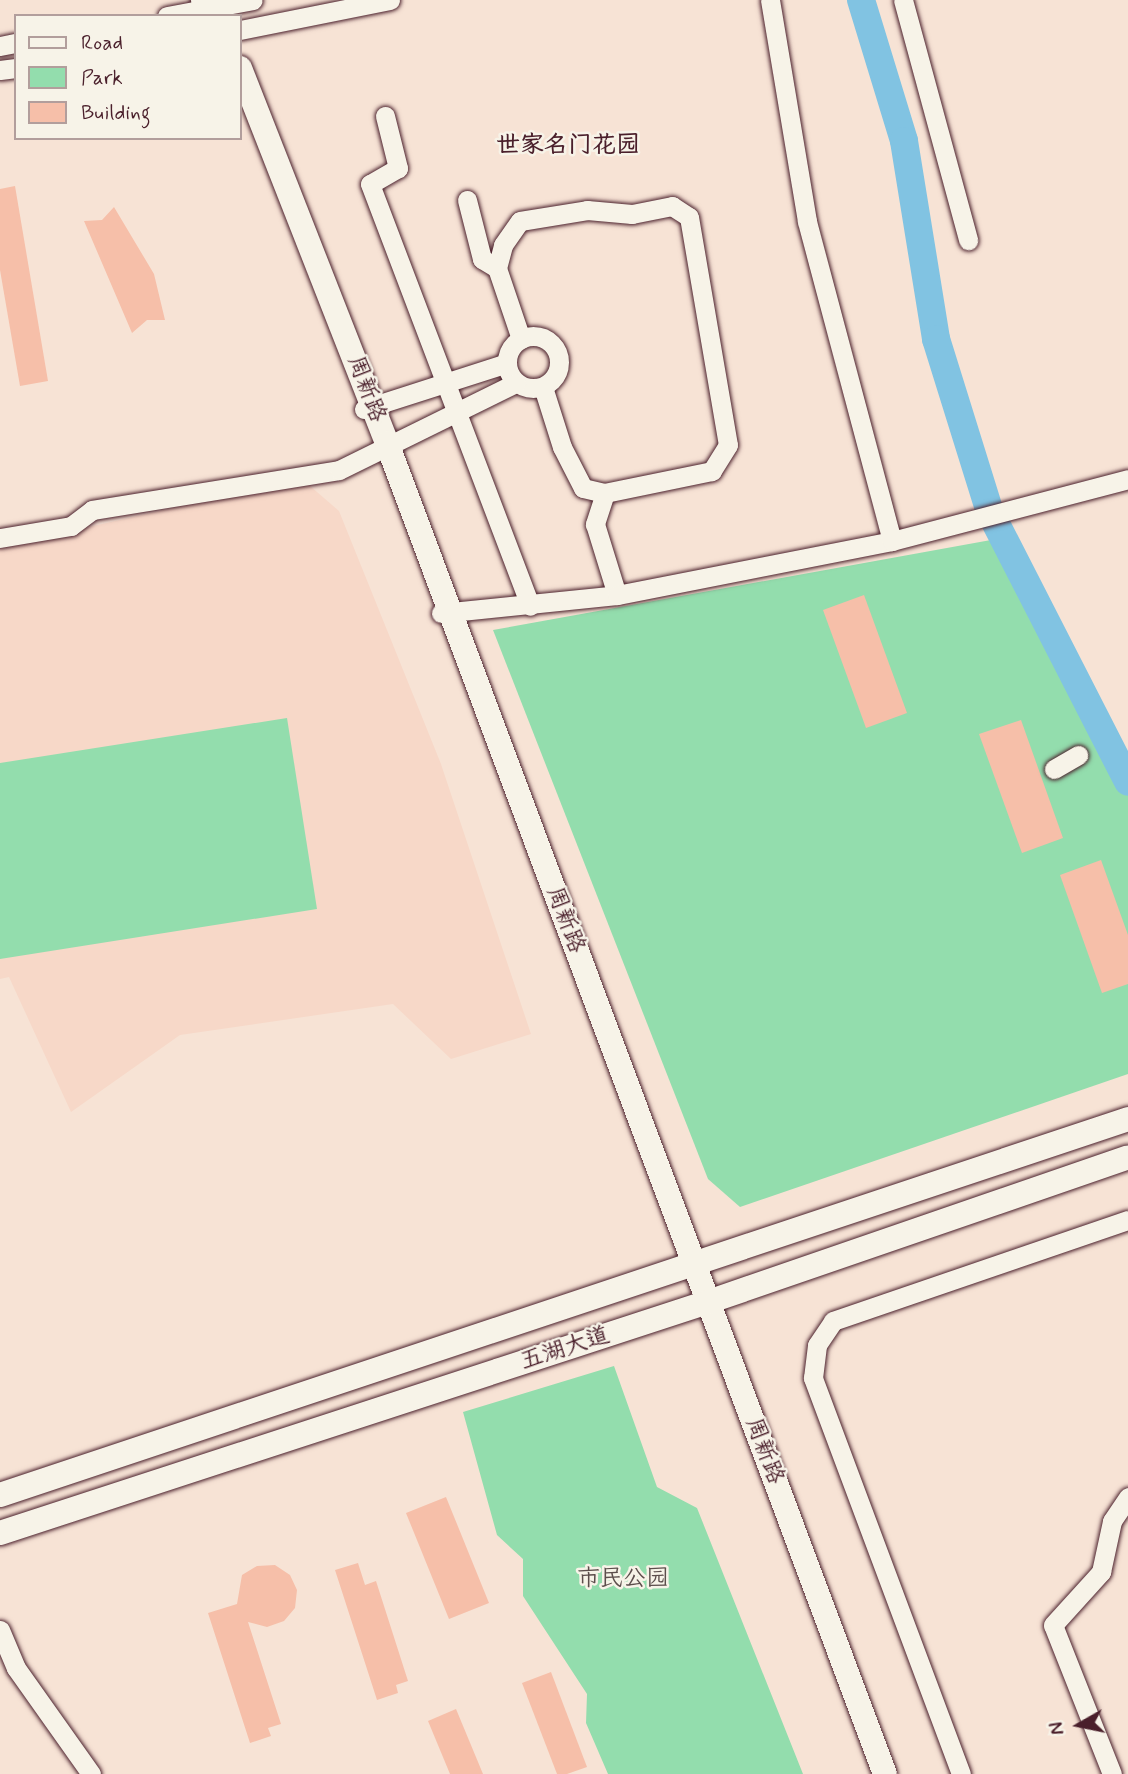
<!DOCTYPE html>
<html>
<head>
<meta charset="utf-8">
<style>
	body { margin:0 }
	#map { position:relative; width:1128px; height:1774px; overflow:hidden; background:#f7e3d5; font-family:Mynerve,"LXGW WenKai TC",sans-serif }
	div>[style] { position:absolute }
	.built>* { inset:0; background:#f7d8c8 }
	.green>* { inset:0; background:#93ddad }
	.river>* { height:28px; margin:-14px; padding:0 14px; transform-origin:14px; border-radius:14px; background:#81c3e2 }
	.building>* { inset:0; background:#f6bfa9 }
	.roads { filter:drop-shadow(0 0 2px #4a1f2b) drop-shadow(0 0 2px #4a1f2b) }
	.minor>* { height:19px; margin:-9.5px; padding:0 9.5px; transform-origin:9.5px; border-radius:9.5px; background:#f7f3e8 }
	.minor>.ring { margin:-9.5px; padding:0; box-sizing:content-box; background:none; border:19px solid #f7f3e8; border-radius:50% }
	.major>* { height:24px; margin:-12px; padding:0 12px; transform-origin:12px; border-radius:12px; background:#f7f3e8 }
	span { translate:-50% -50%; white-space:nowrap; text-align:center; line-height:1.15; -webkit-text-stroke:5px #f7f3e8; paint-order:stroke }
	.street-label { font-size:23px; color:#4a1f2b }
	.park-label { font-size:23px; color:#5c4e4c }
	.neighbourhood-label { font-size:24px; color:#4a1f2b; font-weight:700 }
	.legend { position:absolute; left:14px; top:14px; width:228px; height:126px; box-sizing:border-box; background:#f7f3e8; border:2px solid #b29e9c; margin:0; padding:9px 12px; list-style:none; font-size:21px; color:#4a1f2b }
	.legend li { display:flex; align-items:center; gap:14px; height:35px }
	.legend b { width:35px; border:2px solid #b29e9c }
	.north { position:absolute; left:1044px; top:1690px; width:70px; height:70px; -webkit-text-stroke:5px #f7f3e8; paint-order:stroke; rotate:261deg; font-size:19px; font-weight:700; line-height:28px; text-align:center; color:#4a1f2b }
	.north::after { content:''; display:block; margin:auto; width:24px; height:32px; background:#4a1f2b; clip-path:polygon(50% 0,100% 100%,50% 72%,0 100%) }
</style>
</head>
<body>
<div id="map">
	<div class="built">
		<i style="clip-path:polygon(302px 479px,339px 511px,441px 764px,531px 1034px,451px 1059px,393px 1004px,180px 1035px,71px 1112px,9px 977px,0 979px,0 547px)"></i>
	</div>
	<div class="green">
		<i style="clip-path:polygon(1002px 538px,1128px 779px,1128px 1074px,740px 1207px,708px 1179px,493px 630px)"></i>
		<i style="clip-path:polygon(287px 718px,317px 909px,0 959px,0 763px)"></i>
		<i style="clip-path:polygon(614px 1366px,657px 1487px,697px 1508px,803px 1774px,608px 1774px,586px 1723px,587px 1694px,523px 1596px,523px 1559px,497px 1535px,463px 1412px)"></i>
	</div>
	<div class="river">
		<i style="left:861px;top:0;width:147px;rotate:73deg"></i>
		<i style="left:904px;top:141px;width:201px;rotate:80.8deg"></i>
		<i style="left:936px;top:339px;width:181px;rotate:72.7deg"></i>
		<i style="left:990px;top:512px;width:303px;rotate:62.9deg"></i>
	</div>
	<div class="building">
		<i style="clip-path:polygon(15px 186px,48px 381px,20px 386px,0 270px,0 189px)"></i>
		<i style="clip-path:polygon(114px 207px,154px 274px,165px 320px,147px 320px,132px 333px,84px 221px,102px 220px)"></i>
		<i style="clip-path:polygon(864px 595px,907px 713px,866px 728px,823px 610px)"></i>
		<i style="clip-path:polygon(1021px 720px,1063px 838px,1022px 853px,979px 734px)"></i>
		<i style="clip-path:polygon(1101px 860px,1128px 935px,1128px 984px,1102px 993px,1060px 875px)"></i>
		<i style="clip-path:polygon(446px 1497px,489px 1603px,449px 1619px,406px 1513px)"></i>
		<i style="clip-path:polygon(358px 1563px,365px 1585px,376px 1581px,408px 1681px,396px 1685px,398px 1693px,377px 1700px,335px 1570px)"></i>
		<i style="clip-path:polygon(275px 1565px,290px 1575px,297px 1590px,295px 1608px,284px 1621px,267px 1627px,248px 1622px,281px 1724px,268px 1728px,271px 1736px,250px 1743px,208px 1613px,237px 1604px,242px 1575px,257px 1566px)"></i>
		<i style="clip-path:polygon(551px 1672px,587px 1767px,567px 1774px,557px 1774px,522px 1683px)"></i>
		<i style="clip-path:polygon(456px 1709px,483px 1774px,450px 1774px,428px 1721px)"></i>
	</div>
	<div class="roads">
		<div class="minor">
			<i style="left:903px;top:0;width:249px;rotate:74.8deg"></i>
			<i style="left:167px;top:16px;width:87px;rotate:-10.5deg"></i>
			<i style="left:240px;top:30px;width:153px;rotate:-11.3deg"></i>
			<i style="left:0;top:46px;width:16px;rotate:-11deg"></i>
			<i style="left:0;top:70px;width:16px;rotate:-7deg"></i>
			<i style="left:385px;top:116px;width:54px;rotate:76deg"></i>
			<i style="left:398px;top:168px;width:32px;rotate:150deg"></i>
			<i style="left:370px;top:184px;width:451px;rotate:69.2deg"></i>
			<i style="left:467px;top:200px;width:61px;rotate:75.7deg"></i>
			<i style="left:482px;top:259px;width:17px;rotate:31deg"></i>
			<i class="ring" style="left:507px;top:336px;width:33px;height:33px"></i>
			<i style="left:521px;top:339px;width:75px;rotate:-108.7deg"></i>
			<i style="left:497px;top:268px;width:24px;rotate:-75deg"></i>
			<i style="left:503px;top:245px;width:29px;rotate:-55deg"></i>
			<i style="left:520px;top:221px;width:68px;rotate:-9.3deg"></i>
			<i style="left:587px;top:210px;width:45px;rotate:5.1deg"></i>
			<i style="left:632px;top:214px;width:41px;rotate:-11.3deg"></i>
			<i style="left:672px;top:206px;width:20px;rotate:33deg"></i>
			<i style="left:689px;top:217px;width:231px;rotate:80.3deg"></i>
			<i style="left:728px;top:445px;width:31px;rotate:122deg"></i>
			<i style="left:712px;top:471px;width:109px;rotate:168.4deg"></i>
			<i style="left:605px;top:493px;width:33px;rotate:108deg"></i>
			<i style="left:595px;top:524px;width:74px;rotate:72.8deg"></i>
			<i style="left:543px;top:387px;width:63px;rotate:72.4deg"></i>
			<i style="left:562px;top:447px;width:46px;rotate:62.9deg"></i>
			<i style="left:583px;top:488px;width:23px;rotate:13deg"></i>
			<i style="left:364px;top:409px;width:150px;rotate:-17.8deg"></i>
			<i style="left:0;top:538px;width:72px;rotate:-9.6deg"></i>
			<i style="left:71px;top:526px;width:26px;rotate:-37deg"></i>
			<i style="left:92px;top:510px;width:250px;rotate:-9.2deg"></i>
			<i style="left:339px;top:470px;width:197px;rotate:-26.2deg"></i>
			<i style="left:892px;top:541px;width:244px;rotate:-14.7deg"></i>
			<i style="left:441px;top:613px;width:177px;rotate:-5.8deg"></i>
			<i style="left:617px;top:595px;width:280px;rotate:-11.1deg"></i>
			<i style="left:892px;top:541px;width:331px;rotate:-104.9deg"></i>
			<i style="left:807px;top:221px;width:224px;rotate:-99.5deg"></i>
			<i style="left:1054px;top:769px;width:28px;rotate:-30deg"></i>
			<i style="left:0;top:1630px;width:41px;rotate:67.2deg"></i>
			<i style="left:16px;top:1668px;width:130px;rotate:54.7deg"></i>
			<i style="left:961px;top:1774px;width:423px;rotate:-110.5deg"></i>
			<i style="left:813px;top:1378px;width:33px;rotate:-83deg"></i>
			<i style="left:817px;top:1345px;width:29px;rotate:-56deg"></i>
			<i style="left:833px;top:1321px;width:312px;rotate:-18.9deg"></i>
			<i style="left:1112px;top:1774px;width:160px;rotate:-111.6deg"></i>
			<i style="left:1053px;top:1625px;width:72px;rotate:-47.8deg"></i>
			<i style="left:1101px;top:1572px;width:52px;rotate:-77.8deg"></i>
			<i style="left:1112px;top:1521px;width:29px;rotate:-56deg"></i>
		</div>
		<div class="major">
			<i style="left:203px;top:0;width:17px;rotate:66deg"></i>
			<i style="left:240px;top:68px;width:403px;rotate:68.6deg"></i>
			<i style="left:387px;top:443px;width:1421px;rotate:69.49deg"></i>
			<i style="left:0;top:1495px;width:1189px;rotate:-18.43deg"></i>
			<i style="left:0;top:1533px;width:745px;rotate:-18.07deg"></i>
			<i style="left:708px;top:1302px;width:444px;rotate:-19deg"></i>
		</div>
	</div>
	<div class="street-label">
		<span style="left:366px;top:389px;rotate:69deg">周新路</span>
		<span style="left:565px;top:920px;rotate:69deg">周新路</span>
		<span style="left:565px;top:1349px;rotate:-18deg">五湖大道</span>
		<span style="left:764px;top:1451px;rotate:69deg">周新路</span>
	</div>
	<div class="park-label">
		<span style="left:623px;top:1579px">市民公园</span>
	</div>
	<div class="neighbourhood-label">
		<span style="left:568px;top:146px">世家名门花园</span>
	</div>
	<ul class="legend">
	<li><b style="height:9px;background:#f7f3e8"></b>Road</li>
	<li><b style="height:19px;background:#93ddad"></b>Park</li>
	<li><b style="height:19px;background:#f6bfa9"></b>Building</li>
	</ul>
	<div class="north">N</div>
</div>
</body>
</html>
